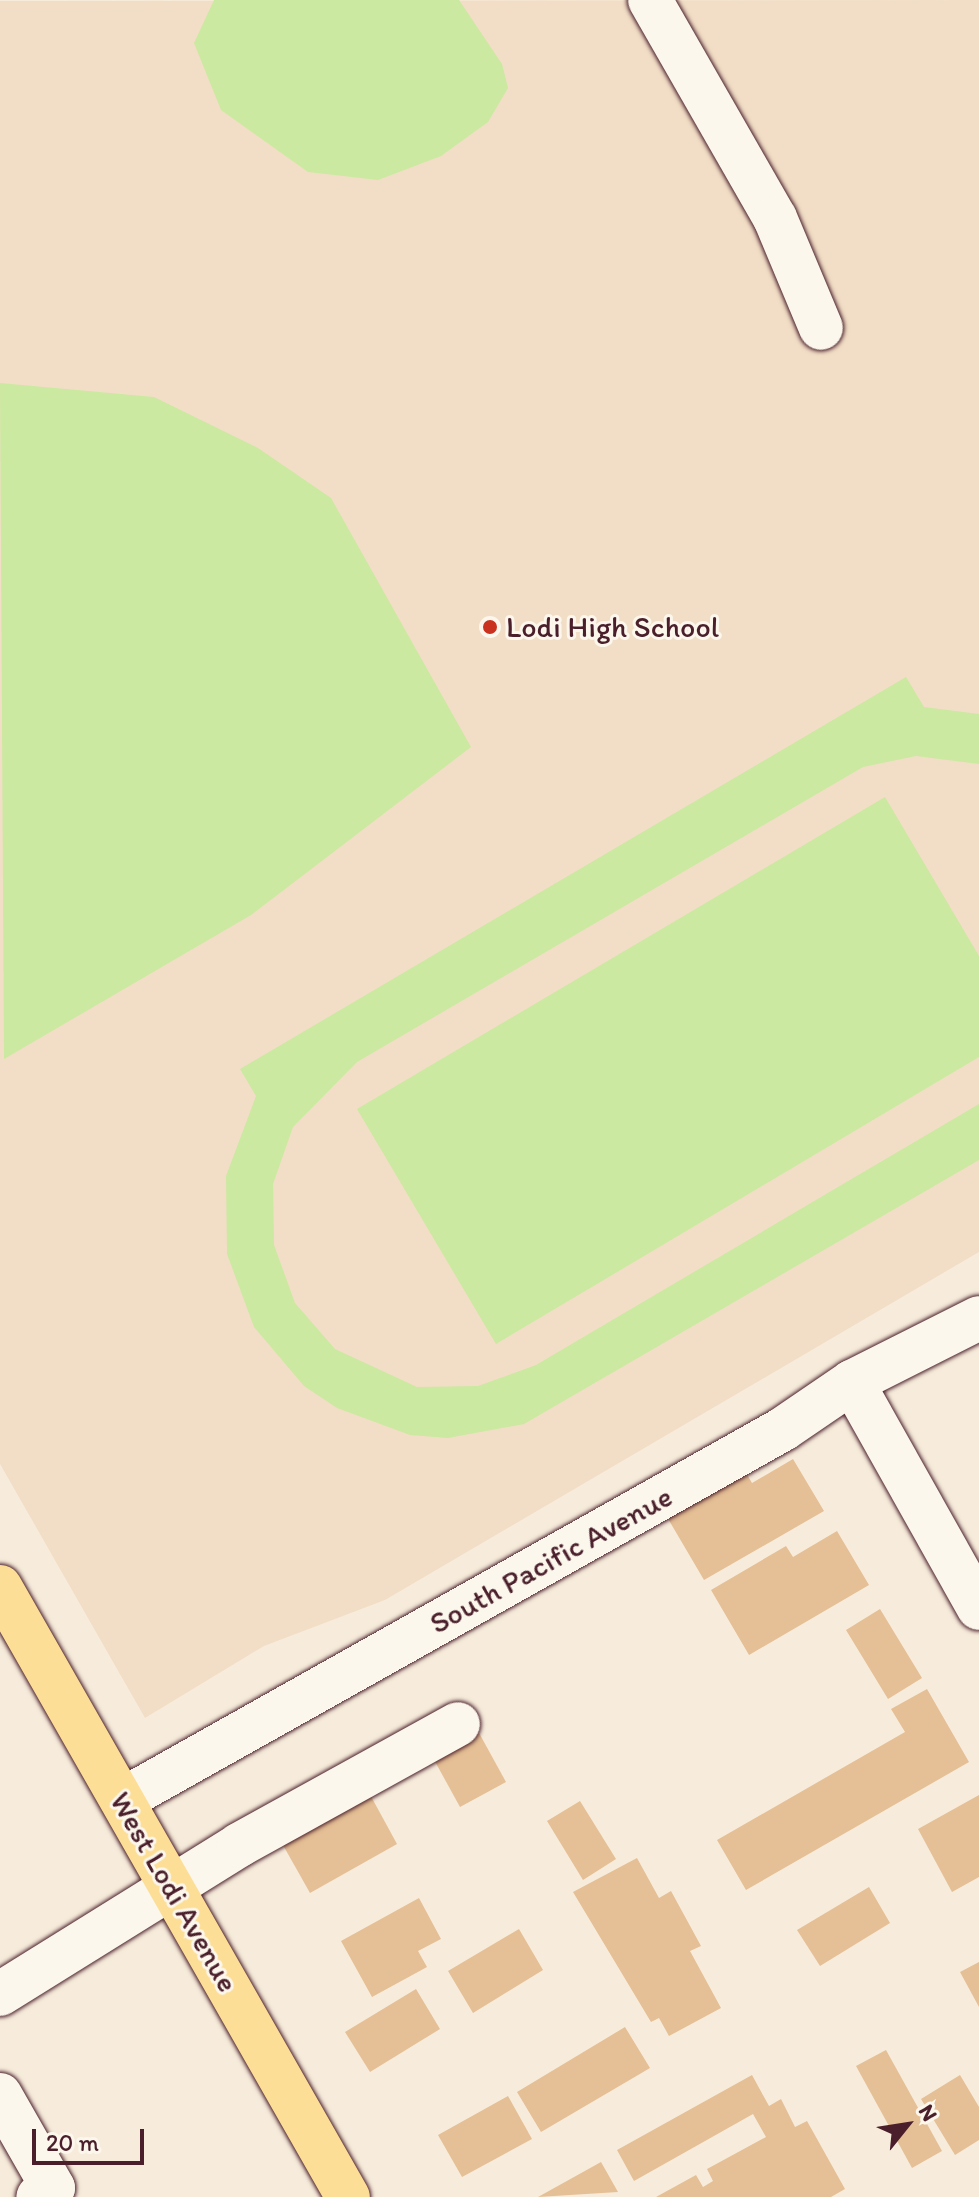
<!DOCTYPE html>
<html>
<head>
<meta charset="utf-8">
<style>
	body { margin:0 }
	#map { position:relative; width:979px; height:2197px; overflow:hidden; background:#f7ecdb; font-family:Itim,sans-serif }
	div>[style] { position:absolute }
	.built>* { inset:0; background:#f2dec6 }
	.green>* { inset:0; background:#cbe9a0 }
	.building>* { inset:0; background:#e5bf95 }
	.roads { filter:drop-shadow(0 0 2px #4a1f2b) drop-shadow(0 0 2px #4a1f2b) }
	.minor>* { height:44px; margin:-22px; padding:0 22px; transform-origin:22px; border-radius:22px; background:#fbf7ec }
	.major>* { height:44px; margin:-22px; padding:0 22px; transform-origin:22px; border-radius:22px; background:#fdde96 }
	.dots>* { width:22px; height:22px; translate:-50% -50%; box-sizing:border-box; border:4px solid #fbf7ec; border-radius:50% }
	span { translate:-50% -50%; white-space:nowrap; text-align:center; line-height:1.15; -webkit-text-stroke:6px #fbf7ec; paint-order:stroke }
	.poi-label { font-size:30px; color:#4a1f2b }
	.left { translate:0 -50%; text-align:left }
	.street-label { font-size:30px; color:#4a1f2b }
	.north { position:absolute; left:867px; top:2085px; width:80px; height:80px; -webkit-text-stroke:6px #fbf7ec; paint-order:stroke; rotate:60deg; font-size:22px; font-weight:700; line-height:32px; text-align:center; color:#4a1f2b }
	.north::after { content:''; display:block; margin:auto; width:28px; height:36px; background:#4a1f2b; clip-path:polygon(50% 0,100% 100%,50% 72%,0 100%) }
	.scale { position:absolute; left:32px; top:2129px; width:112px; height:36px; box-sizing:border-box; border:4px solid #4a1f2b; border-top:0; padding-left:10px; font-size:24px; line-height:28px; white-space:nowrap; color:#4a1f2b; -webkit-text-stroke:6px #fbf7ec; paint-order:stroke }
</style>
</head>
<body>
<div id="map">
	<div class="built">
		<i style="clip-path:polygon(979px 0,979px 1252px,385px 1600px,264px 1646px,145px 1718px,0 1464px,0 1px)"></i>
	</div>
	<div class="green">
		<i style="clip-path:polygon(214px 0,459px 0,502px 64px,508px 88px,488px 122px,441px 156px,378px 180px,308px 172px,221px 110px,194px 43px)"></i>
		<i style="clip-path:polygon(0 383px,154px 397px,258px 448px,331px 498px,471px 747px,251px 915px,4px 1059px)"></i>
		<i style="clip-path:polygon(906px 677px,924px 707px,979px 714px,979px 764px,916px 756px,863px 767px,357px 1062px,293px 1127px,273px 1184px,274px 1245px,295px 1303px,335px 1349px,417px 1387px,478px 1386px,536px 1365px,979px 1104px,979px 1160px,524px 1424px,448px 1438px,410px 1435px,337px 1408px,304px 1386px,254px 1327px,227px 1254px,226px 1176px,256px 1096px,240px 1069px)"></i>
		<i style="clip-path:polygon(885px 797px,979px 956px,979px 1057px,496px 1344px,357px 1109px)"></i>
	</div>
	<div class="building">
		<i style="clip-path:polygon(793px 1459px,824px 1511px,704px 1580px,667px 1517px,745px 1471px,752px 1483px)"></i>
		<i style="clip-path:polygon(837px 1531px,869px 1585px,749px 1655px,711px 1590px,786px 1546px,793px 1557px)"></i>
		<i style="clip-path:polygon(880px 1609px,922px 1678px,888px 1699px,846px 1630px)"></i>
		<i style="clip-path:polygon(927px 1689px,969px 1762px,746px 1890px,717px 1840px,905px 1732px,891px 1709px)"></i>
		<i style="clip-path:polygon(473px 1722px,506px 1782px,460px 1807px,427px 1747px)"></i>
		<i style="clip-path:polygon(367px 1789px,397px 1844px,310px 1893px,279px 1838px)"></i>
		<i style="clip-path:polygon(979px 1795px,979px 1877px,952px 1892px,918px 1829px)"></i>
		<i style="clip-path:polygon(580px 1801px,616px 1859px,583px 1880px,547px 1821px)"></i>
		<i style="clip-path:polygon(637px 1858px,659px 1898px,671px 1891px,701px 1946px,690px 1951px,721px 2008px,669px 2036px,659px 2018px,651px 2022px,573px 1892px)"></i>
		<i style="clip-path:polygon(869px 1887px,890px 1923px,820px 1966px,797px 1930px)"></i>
		<i style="clip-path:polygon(419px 1898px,441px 1939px,418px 1951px,427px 1967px,372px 1997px,341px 1941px)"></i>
		<i style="clip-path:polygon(519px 1929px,543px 1970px,473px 2013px,448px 1971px)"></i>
		<i style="clip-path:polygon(979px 1962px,979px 2007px,960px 1972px)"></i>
		<i style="clip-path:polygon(416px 1989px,440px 2029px,370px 2072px,345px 2032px)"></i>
		<i style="clip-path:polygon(625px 2027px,650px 2068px,541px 2132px,517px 2092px)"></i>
		<i style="clip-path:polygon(886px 2050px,942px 2151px,912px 2168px,856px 2066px)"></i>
		<i style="clip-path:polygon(752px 2075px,769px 2106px,781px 2099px,795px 2127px,807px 2121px,845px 2189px,831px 2197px,656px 2197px,696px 2175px,703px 2187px,713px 2181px,707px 2169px,766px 2137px,753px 2114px,634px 2181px,617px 2150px)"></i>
		<i style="clip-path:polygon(960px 2075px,979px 2107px,979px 2140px,955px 2155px,921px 2099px)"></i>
		<i style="clip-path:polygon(508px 2096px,532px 2139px,462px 2177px,438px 2135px)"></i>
		<i style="clip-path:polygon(601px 2162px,618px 2192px,538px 2197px)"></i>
	</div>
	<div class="roads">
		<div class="minor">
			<i style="left:650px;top:0;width:251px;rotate:60.2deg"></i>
			<i style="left:775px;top:218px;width:119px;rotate:67.3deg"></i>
			<i style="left:852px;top:1382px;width:259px;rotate:60.7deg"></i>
			<i style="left:122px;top:1800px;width:758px;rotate:-29.3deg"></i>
			<i style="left:783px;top:1429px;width:83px;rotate:-34.3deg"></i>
			<i style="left:852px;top:1382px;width:142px;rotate:-26.7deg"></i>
			<i style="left:0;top:1994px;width:282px;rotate:-31.9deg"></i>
			<i style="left:239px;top:1845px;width:250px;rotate:-28.9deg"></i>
			<i style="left:0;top:2095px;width:107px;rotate:60.3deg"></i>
			<i style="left:53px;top:2188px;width:17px;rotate:149deg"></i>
		</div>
		<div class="major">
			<i style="left:0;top:1587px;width:702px;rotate:60.3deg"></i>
		</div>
	</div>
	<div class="dots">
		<i style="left:490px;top:627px;background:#c8321e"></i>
	</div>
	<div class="poi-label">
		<span class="left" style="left:506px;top:627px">Lodi High School</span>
	</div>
	<div class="street-label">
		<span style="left:551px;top:1560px;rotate:-29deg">South Pacific Avenue</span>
		<span style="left:174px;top:1892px;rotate:60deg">West Lodi Avenue</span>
	</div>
	<div class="north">N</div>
	<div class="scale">20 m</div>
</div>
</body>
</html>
